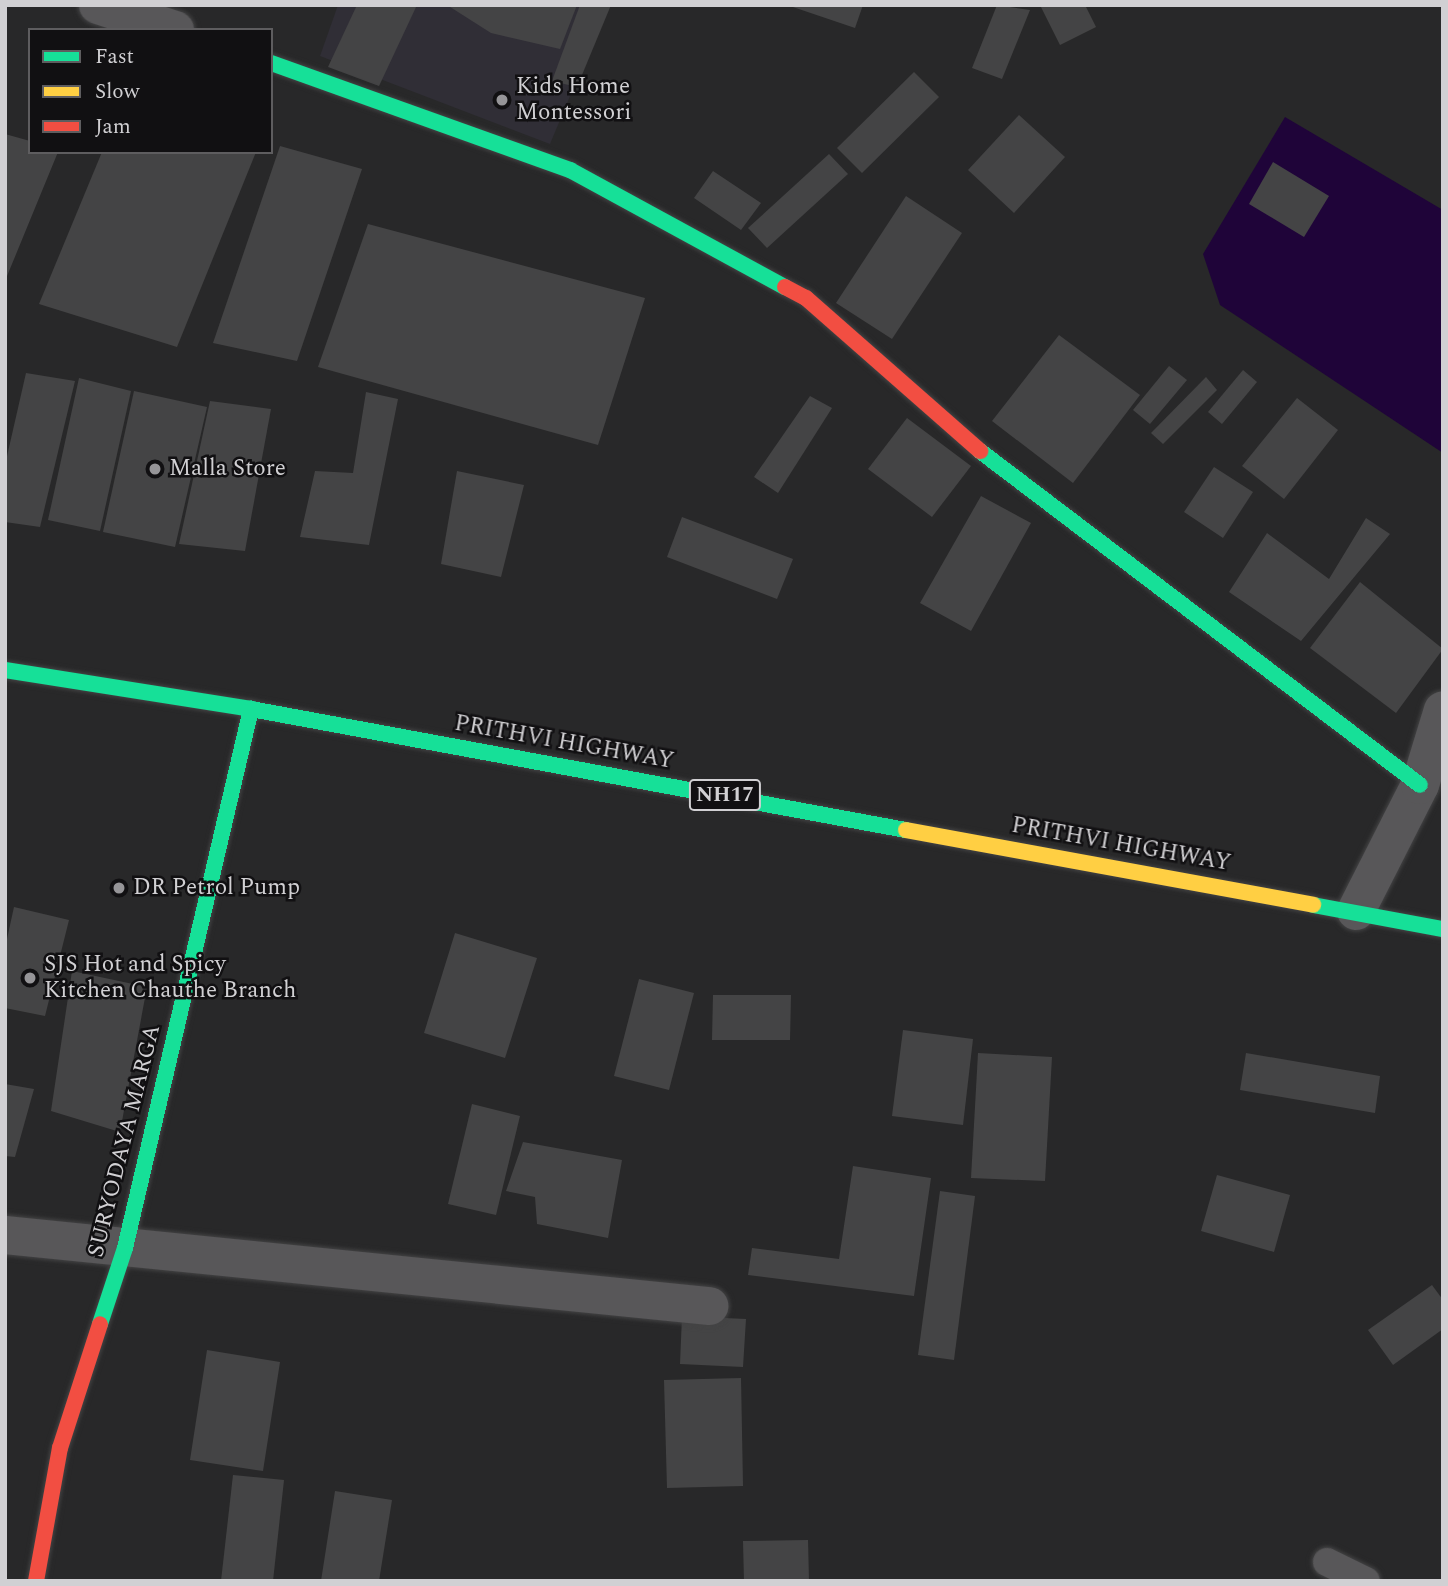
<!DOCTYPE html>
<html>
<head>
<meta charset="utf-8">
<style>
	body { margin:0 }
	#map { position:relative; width:1448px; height:1586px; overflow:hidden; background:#282829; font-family:Spectral,serif }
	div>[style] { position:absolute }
	.built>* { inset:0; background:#302e36 }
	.water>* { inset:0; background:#1f0439 }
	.building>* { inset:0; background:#444445 }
	.roads { filter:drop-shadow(0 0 2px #434344) drop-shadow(0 0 2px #434344) }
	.lane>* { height:28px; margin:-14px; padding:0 14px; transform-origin:14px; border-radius:14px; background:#585759 }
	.street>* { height:38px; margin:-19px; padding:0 19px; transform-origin:19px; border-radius:19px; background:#585759 }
	.fast>* { height:16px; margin:-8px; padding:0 8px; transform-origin:8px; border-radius:8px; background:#16e098 }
	.slow>* { height:16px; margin:-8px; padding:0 8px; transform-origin:8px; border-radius:8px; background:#ffcf43 }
	.jam>* { height:16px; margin:-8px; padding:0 8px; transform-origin:8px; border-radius:8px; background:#f24e42 }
	.dots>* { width:19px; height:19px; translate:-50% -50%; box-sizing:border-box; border:4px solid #111012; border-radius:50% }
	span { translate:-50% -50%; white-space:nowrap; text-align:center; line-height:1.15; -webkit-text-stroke:5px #111012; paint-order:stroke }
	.shield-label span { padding:2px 5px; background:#111012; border:2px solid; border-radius:5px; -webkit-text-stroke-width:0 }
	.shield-label { font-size:21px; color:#d1d0d3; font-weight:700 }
	.poi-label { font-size:23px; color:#d1d0d3 }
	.left { translate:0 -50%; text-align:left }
	.street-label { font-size:23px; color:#d1d0d3 }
	.frame { position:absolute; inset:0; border:7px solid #d1d0d3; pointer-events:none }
	.legend { position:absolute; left:28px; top:28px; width:245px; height:126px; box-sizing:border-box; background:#111012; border:2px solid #5e5d5f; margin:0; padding:9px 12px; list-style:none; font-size:21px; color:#d1d0d3 }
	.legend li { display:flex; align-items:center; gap:14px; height:35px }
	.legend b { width:35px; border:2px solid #5e5d5f }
</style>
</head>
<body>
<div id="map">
	<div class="built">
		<i style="clip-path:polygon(338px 5px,608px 5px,550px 144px,320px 56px)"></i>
	</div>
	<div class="water">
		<i style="clip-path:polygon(1285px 117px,1443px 210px,1443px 453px,1220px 305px,1203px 254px)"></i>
	</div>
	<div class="building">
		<i style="clip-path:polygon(357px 5px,417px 5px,379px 86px,328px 67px)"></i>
		<i style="clip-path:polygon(447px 5px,577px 5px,560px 49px,491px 33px)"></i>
		<i style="clip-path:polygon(580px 5px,611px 5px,577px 87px,552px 81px)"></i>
		<i style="clip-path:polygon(787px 5px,863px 5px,855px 28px)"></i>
		<i style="clip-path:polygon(997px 5px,1030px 10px,1002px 79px,972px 68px)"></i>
		<i style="clip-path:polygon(1040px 5px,1085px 5px,1096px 27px,1060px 45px)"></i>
		<i style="clip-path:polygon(914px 72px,939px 97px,862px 173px,837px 148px)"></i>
		<i style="clip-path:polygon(1019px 115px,1065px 157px,1014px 213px,968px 170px)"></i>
		<i style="clip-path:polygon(5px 134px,30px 141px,30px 152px,58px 152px,5px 281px)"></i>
		<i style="clip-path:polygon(280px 146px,362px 169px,297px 361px,213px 343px)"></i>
		<i style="clip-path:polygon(102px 152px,256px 152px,177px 347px,39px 304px)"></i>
		<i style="clip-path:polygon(829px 154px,848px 174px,767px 248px,748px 228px)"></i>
		<i style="clip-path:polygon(1273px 162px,1329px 196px,1304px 237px,1249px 204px)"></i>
		<i style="clip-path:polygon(713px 171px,761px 203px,741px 230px,694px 198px)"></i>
		<i style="clip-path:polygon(906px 196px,962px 233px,892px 339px,836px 303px)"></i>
		<i style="clip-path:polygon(368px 224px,645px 298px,598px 445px,318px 367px)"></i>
		<i style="clip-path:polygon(1059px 335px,1140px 395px,1073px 483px,992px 421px)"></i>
		<i style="clip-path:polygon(1169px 366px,1187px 380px,1150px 424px,1133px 410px)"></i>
		<i style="clip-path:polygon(1243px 370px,1257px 382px,1222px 424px,1208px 412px)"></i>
		<i style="clip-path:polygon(26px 373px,75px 381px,40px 527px,5px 522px,5px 465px)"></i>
		<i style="clip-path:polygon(1206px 377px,1217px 390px,1163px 444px,1151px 433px)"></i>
		<i style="clip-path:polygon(79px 378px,131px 391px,100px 531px,48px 520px)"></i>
		<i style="clip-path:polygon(134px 391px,207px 407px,175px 547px,103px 532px)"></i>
		<i style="clip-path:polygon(366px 392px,398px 399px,369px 545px,300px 537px,315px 471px,353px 473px)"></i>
		<i style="clip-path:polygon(810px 396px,832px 408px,778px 493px,754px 477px)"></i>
		<i style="clip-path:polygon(1297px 398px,1338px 430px,1284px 499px,1242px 466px)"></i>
		<i style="clip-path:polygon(210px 401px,271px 409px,245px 551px,179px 544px)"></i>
		<i style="clip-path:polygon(907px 418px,971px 466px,932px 517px,868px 469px)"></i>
		<i style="clip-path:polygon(1214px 467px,1253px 492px,1223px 538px,1184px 512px)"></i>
		<i style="clip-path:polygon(457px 471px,524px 485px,501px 577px,441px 564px)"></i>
		<i style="clip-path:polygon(981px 496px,1031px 523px,971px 631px,920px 603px)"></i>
		<i style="clip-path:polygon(682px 517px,793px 559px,777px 599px,667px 557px)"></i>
		<i style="clip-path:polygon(1366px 518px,1390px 534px,1301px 641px,1229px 592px,1267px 533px,1329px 579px)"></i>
		<i style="clip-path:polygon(1360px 582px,1443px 649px,1396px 713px,1310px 648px)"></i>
		<i style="clip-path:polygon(14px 907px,69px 920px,45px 1016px,5px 1008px,5px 948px)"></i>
		<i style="clip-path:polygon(455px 933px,537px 958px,505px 1058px,424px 1033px)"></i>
		<i style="clip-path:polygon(72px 971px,147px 987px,120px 1132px,51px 1111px)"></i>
		<i style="clip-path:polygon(639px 979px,694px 993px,669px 1090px,614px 1076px)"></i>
		<i style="clip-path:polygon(713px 995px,791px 995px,790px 1040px,712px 1040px)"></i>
		<i style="clip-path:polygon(903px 1030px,973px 1039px,963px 1125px,892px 1116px)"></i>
		<i style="clip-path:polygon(978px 1053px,1052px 1057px,1045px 1181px,971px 1178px)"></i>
		<i style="clip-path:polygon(1246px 1053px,1380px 1076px,1375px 1113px,1240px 1090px)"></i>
		<i style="clip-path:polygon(5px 1084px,34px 1089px,15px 1157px,5px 1156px)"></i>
		<i style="clip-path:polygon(472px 1104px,520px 1116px,496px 1215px,448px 1204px)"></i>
		<i style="clip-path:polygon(523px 1142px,622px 1160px,608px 1238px,537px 1224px,535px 1197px,506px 1191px)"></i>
		<i style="clip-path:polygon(853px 1166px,931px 1178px,914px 1296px,748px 1275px,752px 1248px,839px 1259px)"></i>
		<i style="clip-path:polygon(1217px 1175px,1290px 1195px,1274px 1252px,1201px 1231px)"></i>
		<i style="clip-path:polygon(940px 1191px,975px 1196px,954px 1360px,918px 1355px)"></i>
		<i style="clip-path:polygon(1432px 1285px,1443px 1300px,1443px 1329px,1393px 1365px,1368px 1330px)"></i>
		<i style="clip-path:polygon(682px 1316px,746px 1319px,743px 1367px,680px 1364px)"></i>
		<i style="clip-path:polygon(207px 1350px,280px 1362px,263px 1471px,190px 1460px)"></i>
		<i style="clip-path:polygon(741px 1378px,743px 1486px,667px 1488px,664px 1380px)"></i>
		<i style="clip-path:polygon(233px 1475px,284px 1480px,273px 1581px,221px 1581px)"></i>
		<i style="clip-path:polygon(335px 1491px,392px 1500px,379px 1581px,321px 1581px)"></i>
		<i style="clip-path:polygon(808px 1540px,809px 1581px,744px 1581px,743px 1541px)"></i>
	</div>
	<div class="roads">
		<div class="lane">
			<i style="left:1327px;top:1562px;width:43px;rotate:26deg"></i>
		</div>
		<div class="street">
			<i style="left:98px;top:5px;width:81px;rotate:18deg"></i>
			<i style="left:1356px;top:911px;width:141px;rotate:-63.1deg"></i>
			<i style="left:1420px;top:785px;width:78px;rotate:-73deg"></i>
			<i style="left:5px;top:1235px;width:708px;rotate:5.76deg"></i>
		</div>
		<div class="fast">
			<i style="left:271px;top:63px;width:318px;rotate:19.7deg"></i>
			<i style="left:570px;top:170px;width:245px;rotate:28.6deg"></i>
			<i style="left:980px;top:451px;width:552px;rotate:37.2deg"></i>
			<i style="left:5px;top:670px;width:249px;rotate:9deg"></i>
			<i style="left:251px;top:709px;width:666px;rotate:10.47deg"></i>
			<i style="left:1313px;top:905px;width:132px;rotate:10.5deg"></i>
			<i style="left:100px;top:1324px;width:80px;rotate:-71.8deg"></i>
			<i style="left:125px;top:1248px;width:554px;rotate:-76.84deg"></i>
		</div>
		<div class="slow">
			<i style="left:906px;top:830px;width:414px;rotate:10.4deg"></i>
		</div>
		<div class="jam">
			<i style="left:785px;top:287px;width:24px;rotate:28deg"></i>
			<i style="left:806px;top:298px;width:232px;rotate:41.3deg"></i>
			<i style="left:36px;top:1581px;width:135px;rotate:-79.8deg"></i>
			<i style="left:60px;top:1448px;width:130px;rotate:-72.1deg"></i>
		</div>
	</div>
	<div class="dots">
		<i style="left:502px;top:100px;background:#969598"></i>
		<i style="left:155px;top:469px;background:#969598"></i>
		<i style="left:119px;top:888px;background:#969598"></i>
		<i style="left:30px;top:978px;background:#969598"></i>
	</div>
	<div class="shield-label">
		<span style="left:725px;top:795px">NH17</span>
	</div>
	<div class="poi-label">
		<span class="left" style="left:516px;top:100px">Kids Home<br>Montessori</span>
		<span class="left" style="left:169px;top:469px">Malla Store</span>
		<span class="left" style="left:133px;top:888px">DR Petrol Pump</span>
		<span class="left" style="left:44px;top:978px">SJS Hot and Spicy<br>Kitchen Chauthe Branch</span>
	</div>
	<div class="street-label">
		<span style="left:564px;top:743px;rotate:10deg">PRITHVI HIGHWAY</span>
		<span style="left:1121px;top:845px;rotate:10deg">PRITHVI HIGHWAY</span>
		<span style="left:125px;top:1141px;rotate:-76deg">SURYODAYA MARGA</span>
	</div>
	<div class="frame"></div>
	<ul class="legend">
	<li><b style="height:9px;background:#16e098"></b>Fast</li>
	<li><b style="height:9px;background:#ffcf43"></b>Slow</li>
	<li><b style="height:9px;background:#f24e42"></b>Jam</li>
	</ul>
</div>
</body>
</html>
